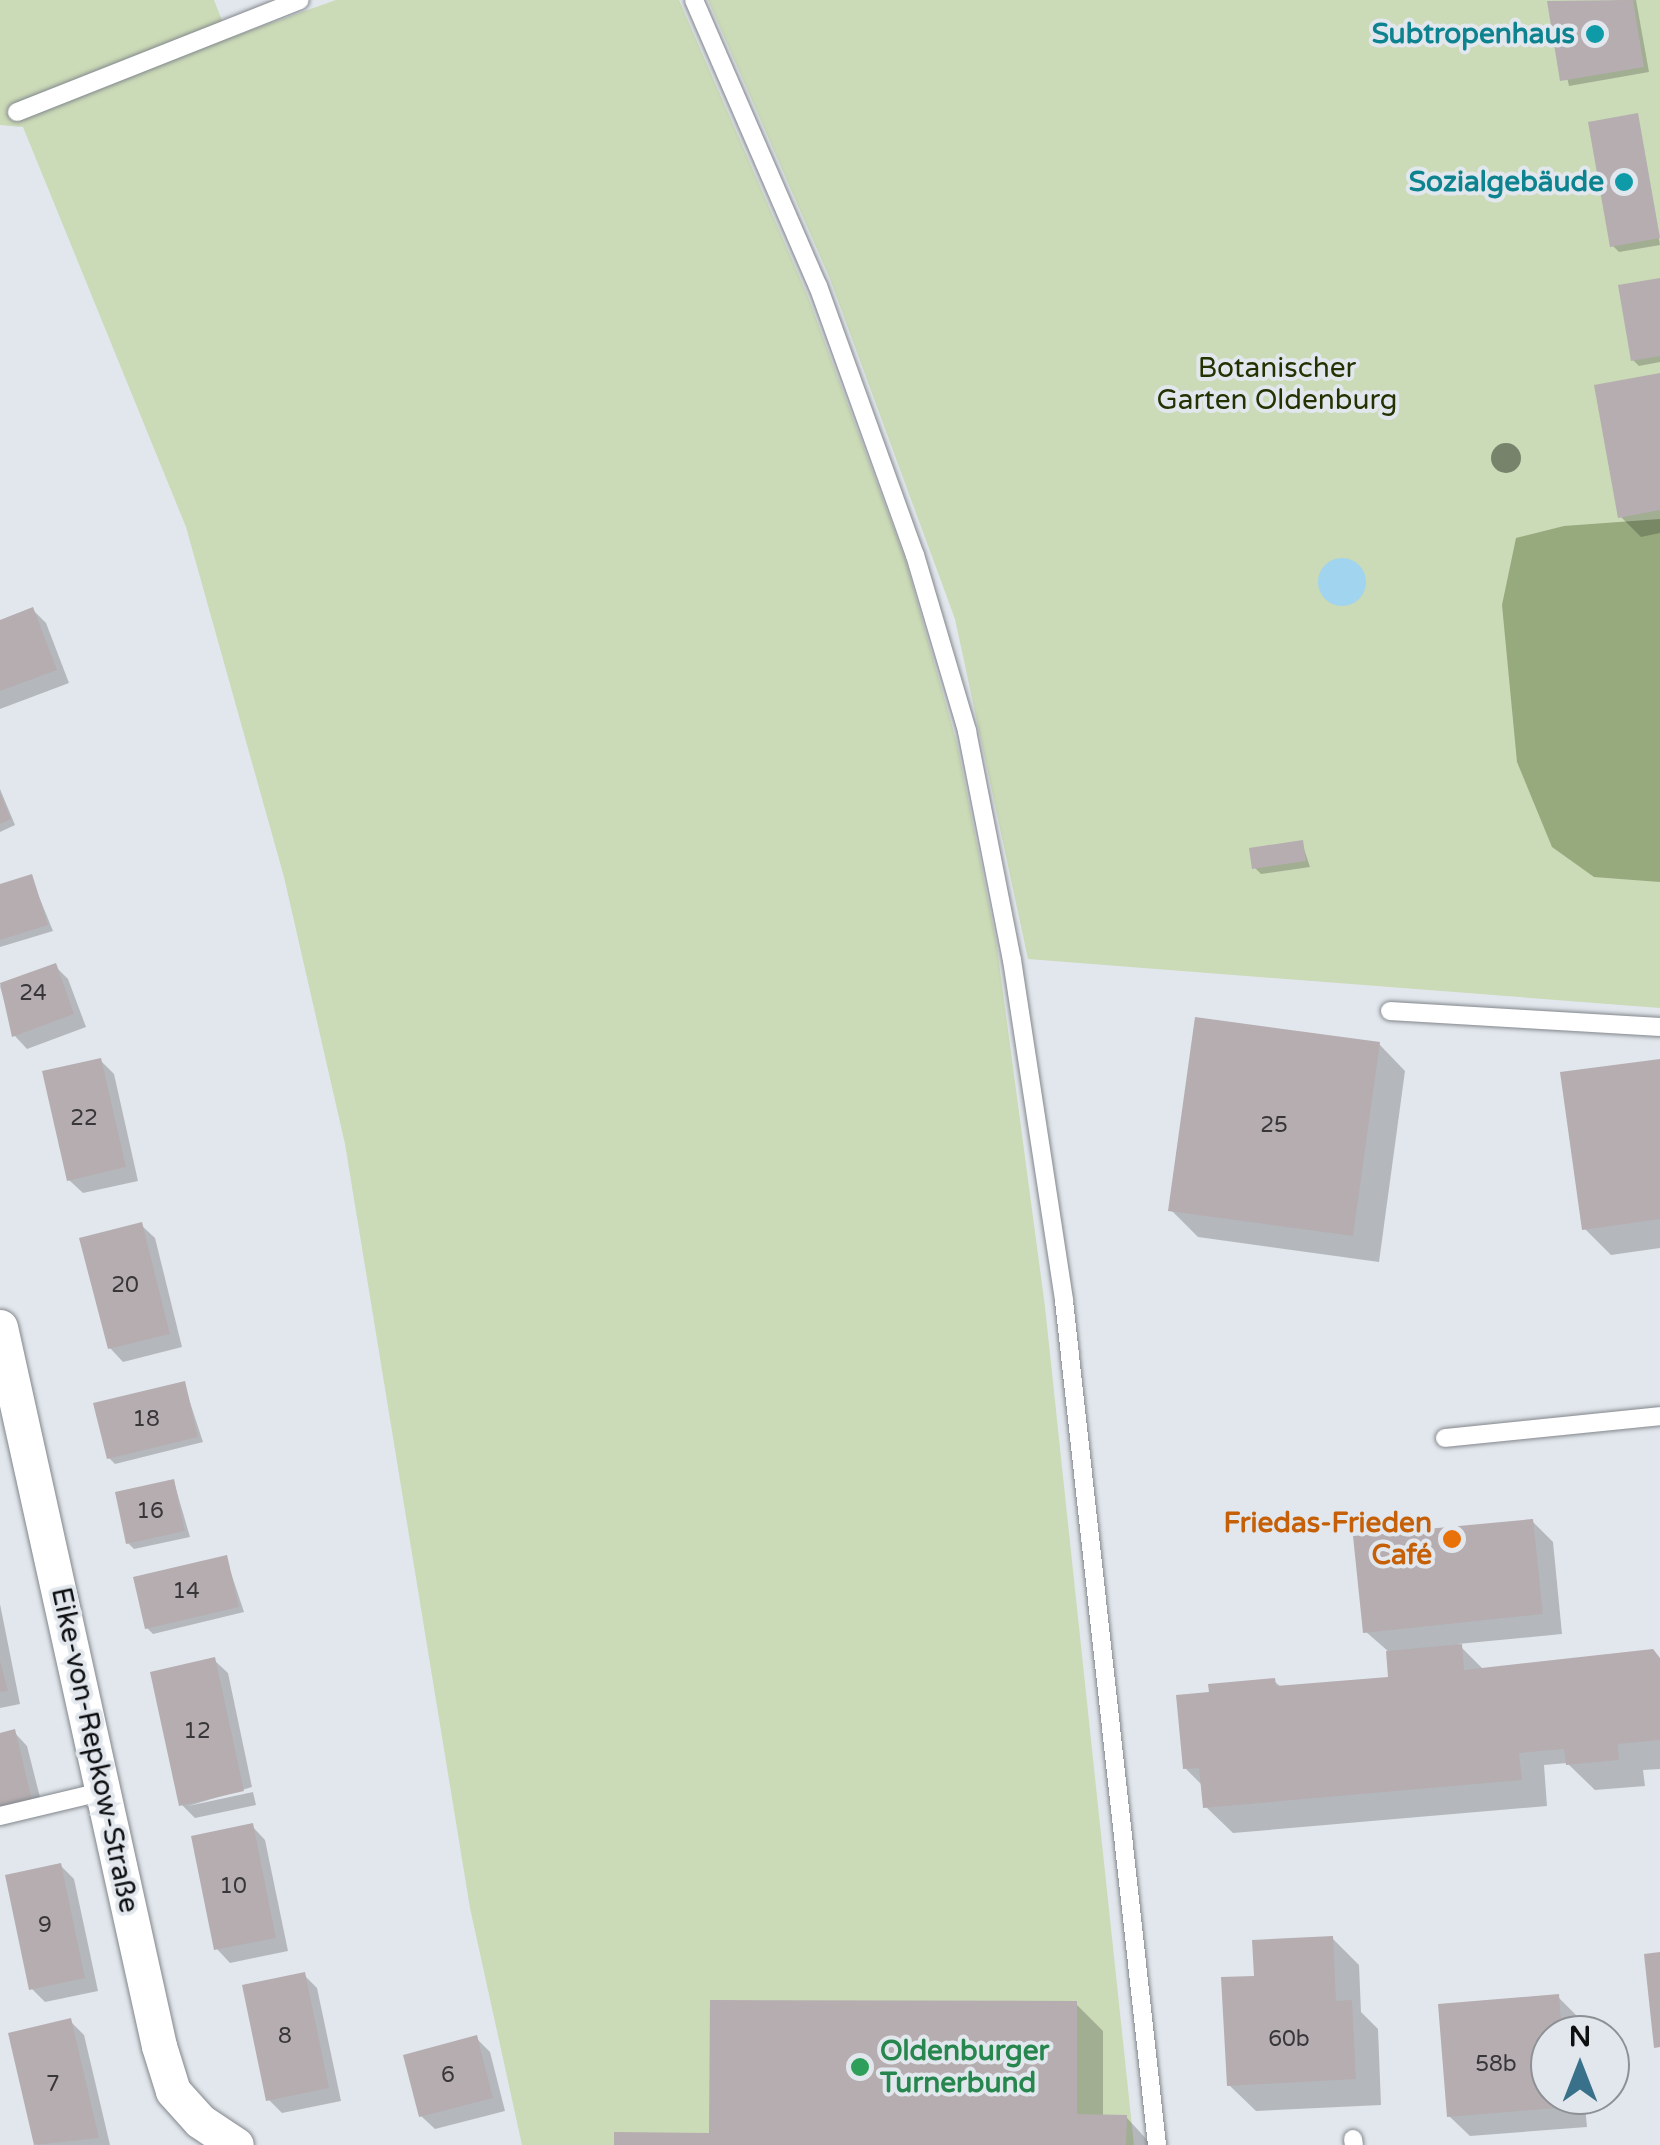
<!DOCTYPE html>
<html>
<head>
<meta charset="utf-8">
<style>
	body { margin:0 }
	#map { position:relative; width:1660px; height:2145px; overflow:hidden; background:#e2e7ed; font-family:"Varela Round",sans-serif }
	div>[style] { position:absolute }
	.green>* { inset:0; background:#cbdab7 }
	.forest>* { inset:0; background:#97aa7e }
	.water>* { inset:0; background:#a1d4ee }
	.round { border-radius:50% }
	.shadow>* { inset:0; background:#0003 }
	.building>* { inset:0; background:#b5adb0 }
	.roads { filter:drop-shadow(0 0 2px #82878c) drop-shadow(0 0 2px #82878c) }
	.lane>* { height:18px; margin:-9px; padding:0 9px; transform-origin:9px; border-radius:9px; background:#fff }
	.street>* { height:35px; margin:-17.5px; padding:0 17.5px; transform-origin:17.5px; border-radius:17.5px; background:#fff }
	.trees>* { width:30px; height:30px; margin:-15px; border-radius:50%; background:#78836b }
	.dots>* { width:28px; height:28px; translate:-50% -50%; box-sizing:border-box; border:5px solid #e2e7ed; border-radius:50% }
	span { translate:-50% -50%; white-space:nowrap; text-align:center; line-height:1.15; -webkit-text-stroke:8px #e2e7ed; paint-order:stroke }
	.number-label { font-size:22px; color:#383639 }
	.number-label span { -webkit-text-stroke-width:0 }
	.culture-label { font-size:28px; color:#0d838f; font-weight:700 }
	.right { translate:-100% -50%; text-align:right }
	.park-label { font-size:28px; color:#223200 }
	.food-label { font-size:28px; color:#c56008; font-weight:700 }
	.street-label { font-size:28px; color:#0e0f11 }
	.leisure-label { font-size:28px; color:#27864d; font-weight:700 }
	.left { translate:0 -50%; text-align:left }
	.north { position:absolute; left:1530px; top:2015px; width:100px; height:100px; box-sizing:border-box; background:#e2e7ed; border:2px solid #8d9195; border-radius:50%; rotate:0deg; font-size:28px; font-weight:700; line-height:40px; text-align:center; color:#0e0f11 }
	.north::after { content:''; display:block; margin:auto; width:35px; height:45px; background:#39718b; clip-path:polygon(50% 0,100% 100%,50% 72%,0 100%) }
</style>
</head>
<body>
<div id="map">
	<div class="green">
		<i style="clip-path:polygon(0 0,214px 0,229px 38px,336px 0,679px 0,807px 294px,905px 559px,957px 743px,996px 940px,1045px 1307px,1134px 2145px,522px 2145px,470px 1908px,345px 1144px,284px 877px,186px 527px,23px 127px,0 125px)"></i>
		<i style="clip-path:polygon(708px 0,1660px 0,1660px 1008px,1028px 959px,955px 619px,830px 279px)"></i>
	</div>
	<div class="forest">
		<i style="clip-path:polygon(1660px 519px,1660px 882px,1594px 877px,1552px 847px,1517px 762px,1502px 605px,1516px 538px,1564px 526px)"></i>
	</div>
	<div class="water">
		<i class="round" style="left:1318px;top:558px;width:48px;height:48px"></i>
	</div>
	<div class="shadow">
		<i style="clip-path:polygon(1636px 0,1649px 72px,1569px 86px,1550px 3px)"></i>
		<i style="clip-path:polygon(1637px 116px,1660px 245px,1619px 252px,1613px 246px)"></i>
		<i style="clip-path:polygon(1660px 280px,1660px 362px,1639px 366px,1633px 360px)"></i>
		<i style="clip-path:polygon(1660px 376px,1660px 533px,1641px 537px,1620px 516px)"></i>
		<i style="clip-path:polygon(33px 610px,46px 623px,69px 683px,0 709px,0 622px)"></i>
		<i style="clip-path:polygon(0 789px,15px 825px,0 832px)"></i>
		<i style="clip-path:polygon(1302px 843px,1310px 867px,1261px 874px,1255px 868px)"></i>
		<i style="clip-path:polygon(31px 877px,53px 931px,0 947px,0 887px)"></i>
		<i style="clip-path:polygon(55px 966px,68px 979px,86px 1027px,27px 1049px,14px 1035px,0 986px)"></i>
		<i style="clip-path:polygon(1379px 1044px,1405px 1071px,1379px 1262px,1198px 1237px,1171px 1210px)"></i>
		<i style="clip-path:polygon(101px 1061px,114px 1074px,138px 1181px,83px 1193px,69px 1180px)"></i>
		<i style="clip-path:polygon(1660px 1061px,1660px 1248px,1611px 1255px,1584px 1228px)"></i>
		<i style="clip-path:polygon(141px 1225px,155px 1238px,182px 1347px,123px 1362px,110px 1348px)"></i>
		<i style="clip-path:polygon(184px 1384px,203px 1442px,115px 1464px,109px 1458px)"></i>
		<i style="clip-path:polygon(174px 1482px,190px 1537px,134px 1549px,128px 1543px)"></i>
		<i style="clip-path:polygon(1532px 1521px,1553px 1542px,1562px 1634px,1458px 1644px,1485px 1671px,1660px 1659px,1660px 1769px,1643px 1770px,1645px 1786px,1595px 1790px,1567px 1763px,1544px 1765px,1547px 1806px,1233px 1833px,1206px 1807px,1204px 1787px,1185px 1768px,1274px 1681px,1282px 1688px,1391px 1679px,1389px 1652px,1365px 1631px)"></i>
		<i style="clip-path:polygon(226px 1558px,244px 1612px,153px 1634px,147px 1628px)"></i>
		<i style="clip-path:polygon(0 1604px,20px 1704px,0 1708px)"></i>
		<i style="clip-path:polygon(214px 1660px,228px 1673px,252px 1787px,188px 1806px,253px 1792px,256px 1805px,195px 1818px,181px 1804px)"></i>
		<i style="clip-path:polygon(14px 1732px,27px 1746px,44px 1813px,0 1824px,0 1735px)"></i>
		<i style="clip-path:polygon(252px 1826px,265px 1840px,288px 1951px,230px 1963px,217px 1949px)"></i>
		<i style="clip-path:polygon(61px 1866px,74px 1879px,98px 1991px,45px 2002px,31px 1988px)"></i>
		<i style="clip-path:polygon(1332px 1938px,1359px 1965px,1361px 2012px,1378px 2029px,1381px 2105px,1256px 2111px,1229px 2085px,1256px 1978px)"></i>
		<i style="clip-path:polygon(304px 1975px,317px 1988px,341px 2101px,282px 2113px,268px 2099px)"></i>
		<i style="clip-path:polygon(1558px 1997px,1578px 2017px,1580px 2035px,1550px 2035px,1550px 2095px,1584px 2095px,1587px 2127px,1470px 2136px,1449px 2116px)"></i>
		<i style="clip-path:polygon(1076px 2004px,1103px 2031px,1103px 2117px,1126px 2117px,1152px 2145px,616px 2145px,711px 2136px)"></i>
		<i style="clip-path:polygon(70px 2021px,84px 2035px,110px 2145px,37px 2145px,11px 2035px)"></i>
		<i style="clip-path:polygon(476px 2038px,490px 2052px,505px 2111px,435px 2129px,421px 2116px)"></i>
	</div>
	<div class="building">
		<i style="clip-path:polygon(1633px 0,1644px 67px,1560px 81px,1547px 1px)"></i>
		<i style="clip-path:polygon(1638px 113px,1660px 238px,1610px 247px,1588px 122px)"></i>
		<i style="clip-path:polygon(1660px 278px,1660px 356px,1631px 361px,1618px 285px)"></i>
		<i style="clip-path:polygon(1660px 373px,1660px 510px,1618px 518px,1594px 385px)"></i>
		<i style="clip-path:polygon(33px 607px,57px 670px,0 691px,0 620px)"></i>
		<i style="clip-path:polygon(0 793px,11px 819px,0 824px)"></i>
		<i style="clip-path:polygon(1303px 840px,1306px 861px,1252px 869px,1249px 848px)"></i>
		<i style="clip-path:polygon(32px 874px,48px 925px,0 940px,0 884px)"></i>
		<i style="clip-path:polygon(56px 963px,74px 1014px,12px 1037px,0 983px)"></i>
		<i style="clip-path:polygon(1195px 1017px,1380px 1042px,1353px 1236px,1168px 1211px)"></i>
		<i style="clip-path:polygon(101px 1058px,126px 1167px,67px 1181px,42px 1071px)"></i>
		<i style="clip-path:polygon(1660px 1059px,1660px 1219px,1582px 1230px,1560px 1072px)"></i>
		<i style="clip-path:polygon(142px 1222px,170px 1334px,108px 1349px,79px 1238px)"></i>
		<i style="clip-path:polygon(185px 1381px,198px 1437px,107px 1459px,93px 1403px)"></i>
		<i style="clip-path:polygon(174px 1479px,185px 1531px,126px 1544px,115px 1492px)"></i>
		<i style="clip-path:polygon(1533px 1519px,1543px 1614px,1363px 1633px,1353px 1536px)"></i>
		<i style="clip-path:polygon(227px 1555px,239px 1607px,145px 1629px,133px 1577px)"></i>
		<i style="clip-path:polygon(1462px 1644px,1464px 1670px,1653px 1649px,1660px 1658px,1660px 1740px,1618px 1744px,1619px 1760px,1566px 1765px,1564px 1749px,1519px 1753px,1522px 1780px,1203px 1808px,1199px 1768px,1183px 1769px,1176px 1695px,1209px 1692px,1208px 1684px,1275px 1678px,1276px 1686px,1388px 1677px,1386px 1651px)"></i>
		<i style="clip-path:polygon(215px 1657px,244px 1791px,179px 1806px,150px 1672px)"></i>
		<i style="clip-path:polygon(0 1661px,8px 1691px,0 1692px)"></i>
		<i style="clip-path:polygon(15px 1729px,32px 1800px,0 1808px,0 1733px)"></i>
		<i style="clip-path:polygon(253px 1823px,276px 1938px,214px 1950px,191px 1836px)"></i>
		<i style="clip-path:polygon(61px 1863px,85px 1978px,29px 1990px,5px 1875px)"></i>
		<i style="clip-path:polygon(1333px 1936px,1336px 2001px,1352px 2000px,1356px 2079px,1227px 2086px,1221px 1977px,1254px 1976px,1252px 1940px)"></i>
		<i style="clip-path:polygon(1660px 1952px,1660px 2047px,1654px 2048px,1644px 1954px)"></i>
		<i style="clip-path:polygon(305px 1972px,329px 2088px,266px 2101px,242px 1985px)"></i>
		<i style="clip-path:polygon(1559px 1994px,1562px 2035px,1550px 2035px,1550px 2095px,1567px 2095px,1568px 2107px,1447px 2117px,1438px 2004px)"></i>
		<i style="clip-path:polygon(710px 2000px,1077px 2001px,1077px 2114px,1127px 2115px,1126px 2145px,614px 2145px,614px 2132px,709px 2133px)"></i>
		<i style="clip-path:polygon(71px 2018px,99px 2138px,34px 2145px,8px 2033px)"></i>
		<i style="clip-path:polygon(477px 2035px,493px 2098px,419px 2117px,403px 2055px)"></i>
	</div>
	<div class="roads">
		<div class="lane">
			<i style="left:694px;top:0;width:312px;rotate:66.6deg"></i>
			<i style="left:818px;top:286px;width:286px;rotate:70.2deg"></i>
			<i style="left:915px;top:555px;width:184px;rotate:73.5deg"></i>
			<i style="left:967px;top:731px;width:233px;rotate:78.9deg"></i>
			<i style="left:1012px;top:960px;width:345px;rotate:81.3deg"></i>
			<i style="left:1064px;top:1301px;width:849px;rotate:83.71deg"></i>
			<i style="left:17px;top:112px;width:304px;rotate:-21.6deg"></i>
			<i style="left:1390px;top:1011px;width:270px;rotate:3.4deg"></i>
			<i style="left:1445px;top:1438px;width:216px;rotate:-5.8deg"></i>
			<i style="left:0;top:1816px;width:108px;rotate:-13.4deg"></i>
			<i style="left:1353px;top:2139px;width:6px;rotate:81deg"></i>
		</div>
		<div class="street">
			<i style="left:0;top:1327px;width:736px;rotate:77.53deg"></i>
			<i style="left:159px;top:2046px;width:47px;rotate:72.7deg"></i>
			<i style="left:173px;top:2091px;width:40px;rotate:48deg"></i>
			<i style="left:200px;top:2121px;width:43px;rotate:33.7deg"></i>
		</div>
	</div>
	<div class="trees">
		<i style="left:1506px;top:458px"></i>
	</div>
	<div class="dots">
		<i style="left:1595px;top:34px;background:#0f9aa8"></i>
		<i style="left:1624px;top:182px;background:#0f9aa8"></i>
		<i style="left:1452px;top:1539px;background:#e8710a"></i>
		<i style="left:860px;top:2067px;background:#2e9e5b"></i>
	</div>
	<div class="number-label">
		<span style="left:33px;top:994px">24</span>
		<span style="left:84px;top:1119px">22</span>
		<span style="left:1274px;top:1126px">25</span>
		<span style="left:125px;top:1286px">20</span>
		<span style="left:146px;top:1420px">18</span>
		<span style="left:150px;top:1512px">16</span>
		<span style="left:186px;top:1592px">14</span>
		<span style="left:197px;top:1732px">12</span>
		<span style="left:233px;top:1887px">10</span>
		<span style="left:45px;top:1926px">9</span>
		<span style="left:285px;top:2037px">8</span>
		<span style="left:1289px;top:2040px">60b</span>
		<span style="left:1496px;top:2065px">58b</span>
		<span style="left:448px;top:2076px">6</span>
		<span style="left:53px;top:2085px">7</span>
	</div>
	<div class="culture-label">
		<span class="right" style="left:1575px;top:34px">Subtropenhaus</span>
		<span class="right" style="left:1604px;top:182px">Sozialgebäude</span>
	</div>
	<div class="park-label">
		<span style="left:1277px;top:384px">Botanischer<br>Garten Oldenburg</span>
	</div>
	<div class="food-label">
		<span class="right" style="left:1432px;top:1539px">Friedas-Frieden<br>Café</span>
	</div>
	<div class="street-label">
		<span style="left:95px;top:1750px;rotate:78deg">Eike-von-Repkow-Straße</span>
	</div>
	<div class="leisure-label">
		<span class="left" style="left:880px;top:2067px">Oldenburger<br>Turnerbund</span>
	</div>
	<div class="north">N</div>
</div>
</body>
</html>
